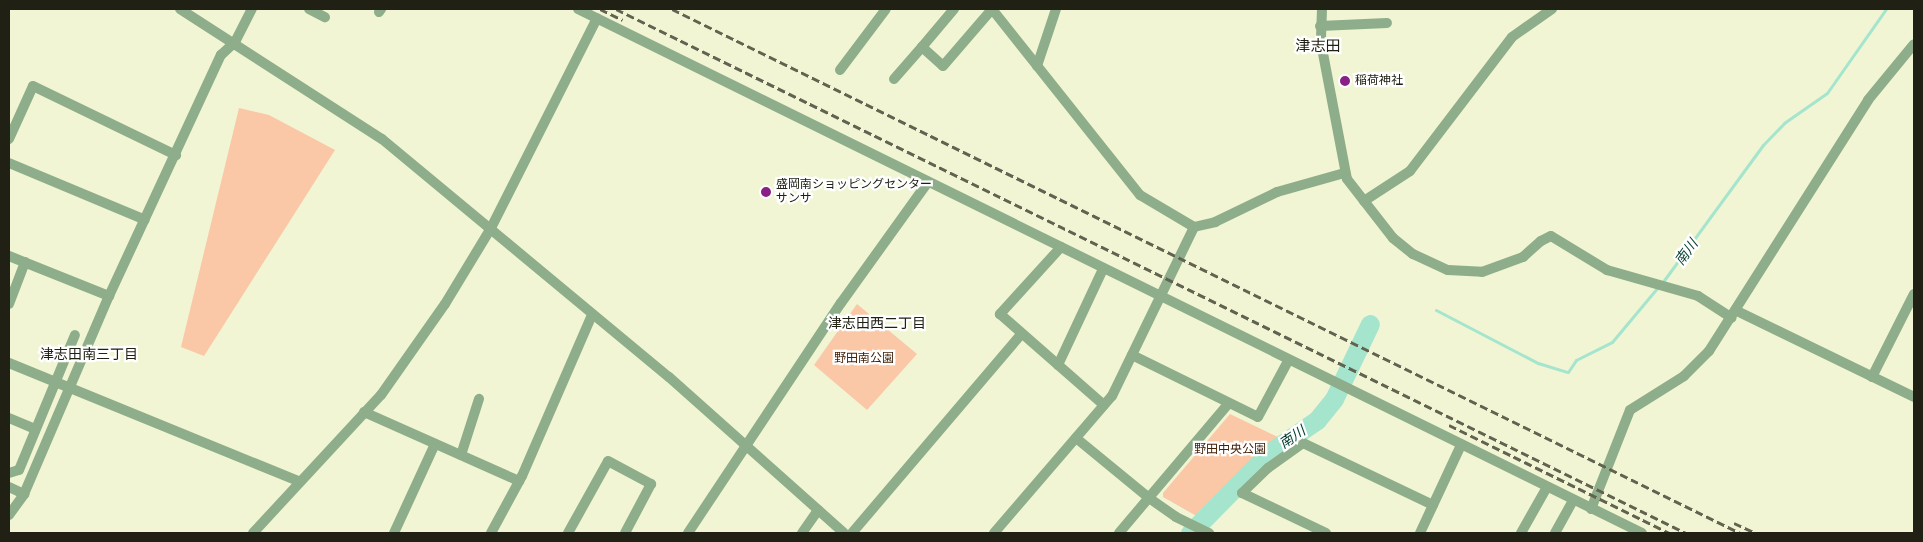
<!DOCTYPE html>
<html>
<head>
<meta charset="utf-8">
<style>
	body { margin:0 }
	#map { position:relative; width:1923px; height:542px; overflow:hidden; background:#f1f5d3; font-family:"Public Sans","Noto Sans JP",sans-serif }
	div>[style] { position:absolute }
	.green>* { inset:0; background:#fac8a6 }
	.stream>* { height:3px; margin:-1.5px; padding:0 1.5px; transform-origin:1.5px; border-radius:1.5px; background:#a5e5ce }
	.river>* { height:19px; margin:-9.5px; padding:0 9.5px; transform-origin:9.5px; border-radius:9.5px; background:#a5e5ce }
	.minor>* { height:10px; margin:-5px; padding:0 5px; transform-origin:5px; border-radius:5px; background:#8ead8a }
	.rail>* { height:3px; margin-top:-1.5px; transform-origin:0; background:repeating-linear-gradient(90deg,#616350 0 8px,transparent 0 12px) }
	.dots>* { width:14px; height:14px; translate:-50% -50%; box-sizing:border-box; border:2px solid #fff; border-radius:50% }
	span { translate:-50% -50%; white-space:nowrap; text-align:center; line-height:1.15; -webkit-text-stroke:4.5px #fff; paint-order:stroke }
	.poi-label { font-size:12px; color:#202114 }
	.left { translate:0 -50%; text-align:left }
	.park-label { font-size:12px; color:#422208 }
	.water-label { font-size:14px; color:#013c2d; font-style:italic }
	.neighbourhood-label { font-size:14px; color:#202114 }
	.quarter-label { font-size:15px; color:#202114 }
	.frame { position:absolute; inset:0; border:10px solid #202114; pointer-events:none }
</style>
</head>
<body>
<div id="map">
	<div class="green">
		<i style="clip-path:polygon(239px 108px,269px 115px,335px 150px,204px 356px,181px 347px)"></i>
		<i style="clip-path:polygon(857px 304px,917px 354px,867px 410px,814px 365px)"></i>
		<i style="clip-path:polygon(1230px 414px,1282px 439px,1258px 456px,1200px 518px,1163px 497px,1163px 493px)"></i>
	</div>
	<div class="stream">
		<i style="left:1662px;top:283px;width:171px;rotate:-53.8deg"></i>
		<i style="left:1763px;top:145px;width:30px;rotate:-46deg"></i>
		<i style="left:1784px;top:123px;width:52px;rotate:-34.9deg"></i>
		<i style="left:1827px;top:93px;width:103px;rotate:-54.9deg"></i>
		<i style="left:1436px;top:310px;width:115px;rotate:27.5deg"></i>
		<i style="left:1538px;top:363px;width:31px;rotate:17deg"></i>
		<i style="left:1568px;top:372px;width:14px;rotate:-56deg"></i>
		<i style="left:1576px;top:360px;width:40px;rotate:-26.6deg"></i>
		<i style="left:1612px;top:342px;width:72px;rotate:-50.1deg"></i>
	</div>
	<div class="river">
		<i style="left:1190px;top:533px;width:112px;rotate:-45.4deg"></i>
		<i style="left:1269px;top:453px;width:58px;rotate:-34.5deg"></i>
		<i style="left:1317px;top:420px;width:27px;rotate:-51deg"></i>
		<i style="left:1334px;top:399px;width:83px;rotate:-64.4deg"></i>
	</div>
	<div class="minor">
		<i style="left:180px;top:9px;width:240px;rotate:32.8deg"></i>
		<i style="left:382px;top:139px;width:373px;rotate:39.7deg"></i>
		<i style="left:669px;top:377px;width:234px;rotate:41.7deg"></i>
		<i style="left:309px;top:9px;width:18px;rotate:27deg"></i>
		<i style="left:578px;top:9px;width:1186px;rotate:26.22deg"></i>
		<i style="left:992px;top:9px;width:238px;rotate:51.5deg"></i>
		<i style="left:1140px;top:195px;width:63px;rotate:30.7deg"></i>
		<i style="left:1194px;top:227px;width:22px;rotate:-13deg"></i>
		<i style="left:1215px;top:222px;width:69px;rotate:-25.8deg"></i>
		<i style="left:1277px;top:192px;width:70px;rotate:-15.8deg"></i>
		<i style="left:1322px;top:9px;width:34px;rotate:92deg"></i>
		<i style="left:1321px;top:43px;width:138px;rotate:79.2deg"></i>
		<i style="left:1347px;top:179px;width:75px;rotate:52.1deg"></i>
		<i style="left:1393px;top:238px;width:26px;rotate:39deg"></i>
		<i style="left:1413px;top:254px;width:38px;rotate:25deg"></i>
		<i style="left:1448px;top:270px;width:34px;rotate:3deg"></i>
		<i style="left:1482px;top:272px;width:44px;rotate:-20.1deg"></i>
		<i style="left:1523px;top:257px;width:24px;rotate:-42deg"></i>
		<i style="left:1541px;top:241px;width:11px;rotate:-27deg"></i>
		<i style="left:1551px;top:236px;width:66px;rotate:31.3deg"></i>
		<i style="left:1607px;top:270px;width:95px;rotate:15.9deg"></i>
		<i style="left:1698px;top:296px;width:40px;rotate:32.9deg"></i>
		<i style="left:379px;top:12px;width:4px;rotate:-56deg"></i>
		<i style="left:1320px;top:26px;width:67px;rotate:-2.6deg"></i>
		<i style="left:922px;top:47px;width:50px;rotate:-49.9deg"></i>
		<i style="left:1037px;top:66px;width:60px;rotate:-71.6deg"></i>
		<i style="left:840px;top:70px;width:76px;rotate:-53deg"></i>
		<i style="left:894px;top:79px;width:43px;rotate:-48.8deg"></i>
		<i style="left:922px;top:47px;width:28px;rotate:42deg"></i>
		<i style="left:943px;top:66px;width:75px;rotate:-49.3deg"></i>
		<i style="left:9px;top:139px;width:58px;rotate:-65.6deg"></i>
		<i style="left:33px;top:86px;width:159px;rotate:25.8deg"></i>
		<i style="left:9px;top:163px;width:147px;rotate:22.7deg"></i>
		<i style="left:1364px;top:201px;width:55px;rotate:-33.1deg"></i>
		<i style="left:1410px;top:171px;width:168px;rotate:-52.7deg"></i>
		<i style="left:1512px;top:37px;width:49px;rotate:-35deg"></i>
		<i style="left:1061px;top:247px;width:91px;rotate:132.3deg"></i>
		<i style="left:1000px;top:314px;width:138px;rotate:41.2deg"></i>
		<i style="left:9px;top:256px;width:108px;rotate:21.8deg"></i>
		<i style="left:9px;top:304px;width:45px;rotate:-69.1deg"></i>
		<i style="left:1737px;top:311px;width:197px;rotate:25.9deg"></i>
		<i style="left:1132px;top:355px;width:140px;rotate:26.2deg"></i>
		<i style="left:1258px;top:417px;width:64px;rotate:-61.8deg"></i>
		<i style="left:9px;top:363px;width:314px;rotate:22.2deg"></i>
		<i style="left:1058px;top:365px;width:106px;rotate:-64.9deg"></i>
		<i style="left:1872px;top:377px;width:93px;rotate:-63.2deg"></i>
		<i style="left:364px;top:412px;width:170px;rotate:24deg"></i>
		<i style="left:9px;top:418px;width:28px;rotate:23deg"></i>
		<i style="left:1076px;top:438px;width:94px;rotate:39.4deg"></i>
		<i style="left:1149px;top:498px;width:33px;rotate:35deg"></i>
		<i style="left:1176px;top:517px;width:37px;rotate:26deg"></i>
		<i style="left:461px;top:455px;width:59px;rotate:-72.2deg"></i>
		<i style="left:9px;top:473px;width:10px;rotate:-17deg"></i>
		<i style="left:19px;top:470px;width:146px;rotate:-67.5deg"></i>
		<i style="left:9px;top:487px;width:17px;rotate:25deg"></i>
		<i style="left:1591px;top:509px;width:106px;rotate:-68.5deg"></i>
		<i style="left:1630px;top:410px;width:64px;rotate:-32.2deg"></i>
		<i style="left:1684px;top:376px;width:35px;rotate:-45deg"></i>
		<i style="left:1709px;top:351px;width:297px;rotate:-57.6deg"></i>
		<i style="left:1868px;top:100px;width:72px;rotate:-50.6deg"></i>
		<i style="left:9px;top:515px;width:26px;rotate:-54deg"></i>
		<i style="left:24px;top:494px;width:215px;rotate:-66.8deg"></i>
		<i style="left:109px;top:296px;width:266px;rotate:-65.1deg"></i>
		<i style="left:221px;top:55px;width:19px;rotate:-43deg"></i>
		<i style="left:235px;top:42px;width:37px;rotate:-63deg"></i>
		<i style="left:253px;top:533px;width:188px;rotate:-47.2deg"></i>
		<i style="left:381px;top:395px;width:111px;rotate:-54.9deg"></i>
		<i style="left:445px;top:304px;width:89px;rotate:-58.8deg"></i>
		<i style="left:491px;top:228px;width:235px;rotate:-63.2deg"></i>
		<i style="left:394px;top:533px;width:98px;rotate:-65.3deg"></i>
		<i style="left:491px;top:533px;width:65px;rotate:-61.5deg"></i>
		<i style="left:522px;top:476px;width:176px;rotate:-66.5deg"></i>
		<i style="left:568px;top:533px;width:82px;rotate:-60.9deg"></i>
		<i style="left:608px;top:461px;width:49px;rotate:28.1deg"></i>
		<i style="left:651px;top:484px;width:55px;rotate:118deg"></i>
		<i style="left:688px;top:533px;width:276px;rotate:-56.4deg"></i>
		<i style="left:841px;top:303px;width:149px;rotate:-54.3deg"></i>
		<i style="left:802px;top:533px;width:28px;rotate:-55deg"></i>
		<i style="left:852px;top:533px;width:262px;rotate:-49.6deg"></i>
		<i style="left:994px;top:533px;width:181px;rotate:-49.3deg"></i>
		<i style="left:1112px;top:396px;width:188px;rotate:-64.1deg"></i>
		<i style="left:1119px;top:533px;width:170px;rotate:-49.8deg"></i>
		<i style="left:1326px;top:533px;width:93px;rotate:-154.5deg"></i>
		<i style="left:1242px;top:493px;width:36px;rotate:-44deg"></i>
		<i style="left:1268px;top:468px;width:43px;rotate:-35.5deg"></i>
		<i style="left:1303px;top:443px;width:144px;rotate:25.5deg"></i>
		<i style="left:1420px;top:533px;width:97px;rotate:-65deg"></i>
		<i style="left:1521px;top:533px;width:53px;rotate:-60.5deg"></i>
		<i style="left:1555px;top:533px;width:38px;rotate:-61deg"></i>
	</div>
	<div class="rail">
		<i style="left:600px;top:9px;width:25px;rotate:26deg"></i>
		<i style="left:616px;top:9px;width:1191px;rotate:26.09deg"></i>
		<i style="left:672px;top:9px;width:1190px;rotate:26.13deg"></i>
		<i style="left:1449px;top:425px;width:245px;rotate:26.1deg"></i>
		<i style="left:1734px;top:523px;width:23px;rotate:25deg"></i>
	</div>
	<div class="dots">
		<i style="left:1345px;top:81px;background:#8a2085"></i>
		<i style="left:766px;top:192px;background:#8a2085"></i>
	</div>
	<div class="poi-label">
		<span class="left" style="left:1355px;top:81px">稲荷神社</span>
		<span class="left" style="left:776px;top:192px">盛岡南ショッピングセンター<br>サンサ</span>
	</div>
	<div class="park-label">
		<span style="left:864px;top:359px">野田南公園</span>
		<span style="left:1230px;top:450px">野田中央公園</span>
	</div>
	<div class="water-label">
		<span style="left:1686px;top:252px;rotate:-54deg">南川</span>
		<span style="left:1292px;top:437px;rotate:-34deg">南川</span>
	</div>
	<div class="neighbourhood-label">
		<span style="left:877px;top:323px">津志田西二丁目</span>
		<span style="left:89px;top:354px">津志田南三丁目</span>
	</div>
	<div class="quarter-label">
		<span style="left:1318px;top:46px">津志田</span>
	</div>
	<div class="frame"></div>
</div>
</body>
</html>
